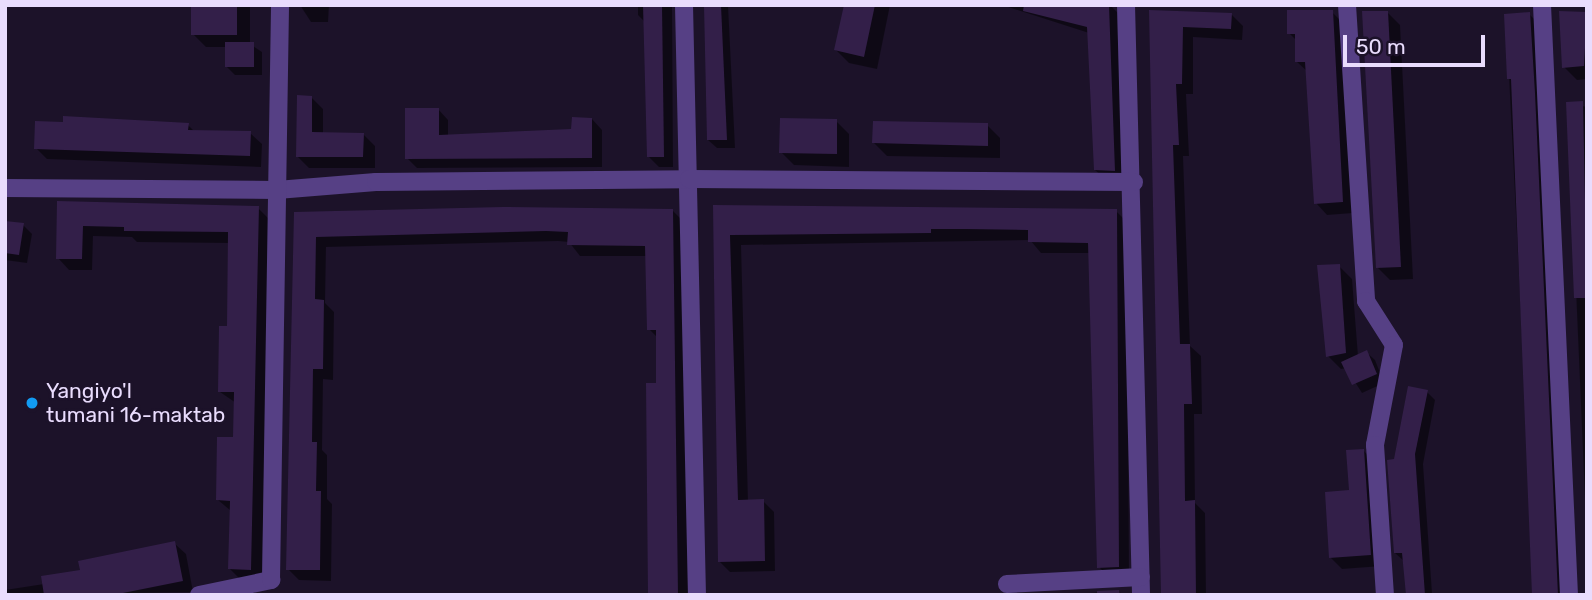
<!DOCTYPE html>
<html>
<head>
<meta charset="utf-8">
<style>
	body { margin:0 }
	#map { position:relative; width:1592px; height:600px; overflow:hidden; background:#1c1229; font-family:Rubik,sans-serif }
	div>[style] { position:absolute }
	.shadow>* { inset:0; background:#0007 }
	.building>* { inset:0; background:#331f49 }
	.minor>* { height:18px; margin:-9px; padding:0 9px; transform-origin:9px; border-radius:9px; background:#564085 }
	.dots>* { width:19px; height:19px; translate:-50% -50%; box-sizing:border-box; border:4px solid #1c1229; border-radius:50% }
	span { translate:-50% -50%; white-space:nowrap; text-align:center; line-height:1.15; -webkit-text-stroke:6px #1c1229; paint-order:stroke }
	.poi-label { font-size:21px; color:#e9dcfd }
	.left { translate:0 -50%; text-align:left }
	.frame { position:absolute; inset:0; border:7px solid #e9dcfd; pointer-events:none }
	.scale { position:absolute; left:1343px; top:35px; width:142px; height:32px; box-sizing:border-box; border:4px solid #e9dcfd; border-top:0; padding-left:9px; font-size:21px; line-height:24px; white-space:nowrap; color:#e9dcfd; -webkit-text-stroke:5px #1c1229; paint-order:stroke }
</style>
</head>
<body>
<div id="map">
	<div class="shadow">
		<i style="clip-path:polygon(193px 5px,250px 6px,250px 44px,262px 52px,262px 75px,235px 75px,226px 66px,226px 47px,206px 47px,193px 34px)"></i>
		<i style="clip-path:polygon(300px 5px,329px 5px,328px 22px,311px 22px)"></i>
		<i style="clip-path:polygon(638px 5px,672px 5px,673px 167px,659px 167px,649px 157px,645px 22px,638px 15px)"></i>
		<i style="clip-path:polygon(705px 5px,728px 5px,735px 148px,717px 148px,708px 140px)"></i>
		<i style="clip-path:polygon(846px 5px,890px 5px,877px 69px,849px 63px,836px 50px)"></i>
		<i style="clip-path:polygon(1002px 5px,1110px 5px,1117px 12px,1123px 178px,1104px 178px,1095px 170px,1089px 33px)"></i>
		<i style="clip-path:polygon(1151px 12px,1232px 15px,1243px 26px,1242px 40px,1193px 37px,1193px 94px,1186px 94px,1189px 156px,1183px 156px,1190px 346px,1201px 356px,1202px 414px,1194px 414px,1195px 503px,1205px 513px,1206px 595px,1162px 595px)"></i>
		<i style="clip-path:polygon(1332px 12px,1344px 24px,1353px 213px,1327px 215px,1316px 203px,1308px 72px,1297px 62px,1297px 41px,1289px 33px)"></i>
		<i style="clip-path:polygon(1387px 12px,1400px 25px,1413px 279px,1390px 280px,1377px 267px)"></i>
		<i style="clip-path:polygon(1529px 14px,1541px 26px,1568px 595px,1535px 595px,1506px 15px)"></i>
		<i style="clip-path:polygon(1587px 14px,1587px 79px,1577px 80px,1564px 67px)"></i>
		<i style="clip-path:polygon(311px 97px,323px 109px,323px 134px,363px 134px,375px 146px,375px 168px,309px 168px,297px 156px)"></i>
		<i style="clip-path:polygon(1568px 103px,1587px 107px,1587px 522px,1586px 521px)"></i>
		<i style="clip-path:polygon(438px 109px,448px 120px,448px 136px,573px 131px,592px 119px,602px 130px,602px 167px,417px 168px,407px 158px)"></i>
		<i style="clip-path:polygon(836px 121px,849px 134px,849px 167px,794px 165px,781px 152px)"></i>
		<i style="clip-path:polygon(188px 125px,195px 132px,250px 133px,262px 144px,261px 167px,47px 159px,36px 148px)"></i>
		<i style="clip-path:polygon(987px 125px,1000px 138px,1000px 158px,887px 156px,874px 143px)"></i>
		<i style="clip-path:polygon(59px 203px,258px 208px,269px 219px,262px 580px,241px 580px,230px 569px,231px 511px,218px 500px,235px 439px,236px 403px,220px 392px,228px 327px,229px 243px,137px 242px,132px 237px,93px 236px,92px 270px,69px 270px,58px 258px)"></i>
		<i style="clip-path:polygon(715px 206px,1116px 211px,1127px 222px,1129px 577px,1110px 578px,1099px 567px,1090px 253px,1041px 253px,1030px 240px,741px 245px,748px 501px,763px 501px,774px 512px,775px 571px,730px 572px,719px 561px)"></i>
		<i style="clip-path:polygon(672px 210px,683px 221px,688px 595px,650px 595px,658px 385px,658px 338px,649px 329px,647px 256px,580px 256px,569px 242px,558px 241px,326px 247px,325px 303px,334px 312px,333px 380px,323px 379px,322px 450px,327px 455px,327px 499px,332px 504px,331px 581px,299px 580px,288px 569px,295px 214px)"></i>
		<i style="clip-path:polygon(5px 222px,23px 225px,32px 234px,27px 263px,5px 260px)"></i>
		<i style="clip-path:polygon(1339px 266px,1352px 279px,1358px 356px,1366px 352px,1375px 360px,1384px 383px,1362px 393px,1346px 368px,1341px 369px,1328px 356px)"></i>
		<i style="clip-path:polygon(1427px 392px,1435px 400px,1423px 464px,1432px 593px,1454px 595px,1407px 595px,1405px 562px,1395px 553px)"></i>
		<i style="clip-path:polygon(1363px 450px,1375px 463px,1382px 566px,1342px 569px,1330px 557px)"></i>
		<i style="clip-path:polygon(174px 543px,186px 554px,193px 592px,5px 595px,5px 590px,44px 584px)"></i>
		<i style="clip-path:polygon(1119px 591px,1122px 595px,1059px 595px)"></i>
	</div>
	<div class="building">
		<i style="clip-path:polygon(191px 5px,237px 5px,237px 35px,191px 35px)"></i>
		<i style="clip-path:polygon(643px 5px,662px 5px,664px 157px,647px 157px)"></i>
		<i style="clip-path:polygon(704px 5px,721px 5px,727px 140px,707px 140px)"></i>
		<i style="clip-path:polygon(844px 5px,875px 5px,864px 57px,834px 50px)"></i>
		<i style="clip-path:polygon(1024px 5px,1109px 5px,1115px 171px,1094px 170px,1087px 27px,1023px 11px)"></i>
		<i style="clip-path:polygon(1149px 10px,1232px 13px,1231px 29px,1183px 27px,1182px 84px,1176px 84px,1179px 145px,1173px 145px,1180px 344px,1190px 344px,1192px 404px,1184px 404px,1185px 501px,1195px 500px,1196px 595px,1161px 595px)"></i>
		<i style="clip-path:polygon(1287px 10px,1333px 10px,1343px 202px,1314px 204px,1305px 62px,1295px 62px,1295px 34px,1287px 34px)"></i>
		<i style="clip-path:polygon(1362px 11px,1388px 11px,1401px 267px,1376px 268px)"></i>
		<i style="clip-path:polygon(1559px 11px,1587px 12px,1584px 66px,1562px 68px)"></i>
		<i style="clip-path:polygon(1530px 12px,1535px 93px,1558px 595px,1532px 595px,1511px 79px,1507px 79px,1504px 14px)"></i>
		<i style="clip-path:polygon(225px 42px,254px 42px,254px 67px,225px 67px)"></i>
		<i style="clip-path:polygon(297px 95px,312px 96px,312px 132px,364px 133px,363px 157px,296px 157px)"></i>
		<i style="clip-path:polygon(1583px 101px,1587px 298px,1574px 298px,1566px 102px)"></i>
		<i style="clip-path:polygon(405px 108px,439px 108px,439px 135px,571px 129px,572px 117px,592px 118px,592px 158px,405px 159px)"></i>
		<i style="clip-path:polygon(63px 116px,189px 123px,188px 130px,251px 131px,250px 156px,34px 149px,35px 121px,63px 122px)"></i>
		<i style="clip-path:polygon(780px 118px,837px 119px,837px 154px,779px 153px)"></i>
		<i style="clip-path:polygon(873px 121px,988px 123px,988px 146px,872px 143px)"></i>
		<i style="clip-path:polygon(57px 201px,259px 206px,251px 570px,228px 569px,230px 501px,216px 500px,217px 437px,233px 437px,234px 392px,218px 392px,219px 326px,227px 326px,228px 232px,124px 231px,124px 227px,83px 226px,82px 259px,56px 259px)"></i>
		<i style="clip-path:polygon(713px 205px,1117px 209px,1119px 567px,1097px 568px,1088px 243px,1028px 242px,1028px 230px,966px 229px,931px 229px,931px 233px,730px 235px,738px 500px,764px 499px,765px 561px,718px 562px)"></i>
		<i style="clip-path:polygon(503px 207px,673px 209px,678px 595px,648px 595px,646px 383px,656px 383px,656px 330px,647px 330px,645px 246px,567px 245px,568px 232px,546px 231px,316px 237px,315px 299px,324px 300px,323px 369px,313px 369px,312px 442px,317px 442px,316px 491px,321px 491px,320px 570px,286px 570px,294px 212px)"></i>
		<i style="clip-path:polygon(5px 221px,24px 223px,19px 255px,5px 253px)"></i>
		<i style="clip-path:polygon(1340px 264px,1346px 353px,1326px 357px,1317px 265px)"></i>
		<i style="clip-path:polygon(1367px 350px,1377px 374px,1352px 385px,1341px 362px)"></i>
		<i style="clip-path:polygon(1408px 386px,1428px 390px,1415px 454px,1425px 595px,1406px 595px,1402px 553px,1394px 553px,1387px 460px,1394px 459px)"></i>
		<i style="clip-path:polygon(1364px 449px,1371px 555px,1329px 558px,1325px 492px,1349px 490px,1346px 450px)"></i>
		<i style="clip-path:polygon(175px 541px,183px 581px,113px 595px,44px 595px,41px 576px,80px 570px,78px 561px)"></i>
		<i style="clip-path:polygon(1119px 590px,1120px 595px,1097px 595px,1097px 591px)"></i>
	</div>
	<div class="minor">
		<i style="left:684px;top:5px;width:590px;rotate:88.74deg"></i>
		<i style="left:1126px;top:5px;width:590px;rotate:88.54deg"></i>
		<i style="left:1347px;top:5px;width:297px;rotate:86.3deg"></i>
		<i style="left:1366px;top:301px;width:52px;rotate:57.5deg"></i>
		<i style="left:1394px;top:345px;width:102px;rotate:100.8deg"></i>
		<i style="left:1375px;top:445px;width:150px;rotate:86.2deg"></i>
		<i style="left:1542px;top:5px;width:591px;rotate:87.38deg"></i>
		<i style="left:5px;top:188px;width:272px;rotate:0.4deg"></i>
		<i style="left:277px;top:190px;width:99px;rotate:-4.6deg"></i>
		<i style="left:376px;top:182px;width:313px;rotate:-0.5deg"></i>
		<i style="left:689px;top:179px;width:445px;rotate:0.4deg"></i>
		<i style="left:1007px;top:584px;width:134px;rotate:-3deg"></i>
		<i style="left:199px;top:595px;width:74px;rotate:-11.8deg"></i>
		<i style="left:271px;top:580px;width:575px;rotate:-89.1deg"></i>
	</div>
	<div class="dots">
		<i style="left:32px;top:403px;background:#129bf2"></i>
	</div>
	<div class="poi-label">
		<span class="left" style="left:46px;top:403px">Yangiyo'l<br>tumani 16-maktab</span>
	</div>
	<div class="frame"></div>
	<div class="scale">50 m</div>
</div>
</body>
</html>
